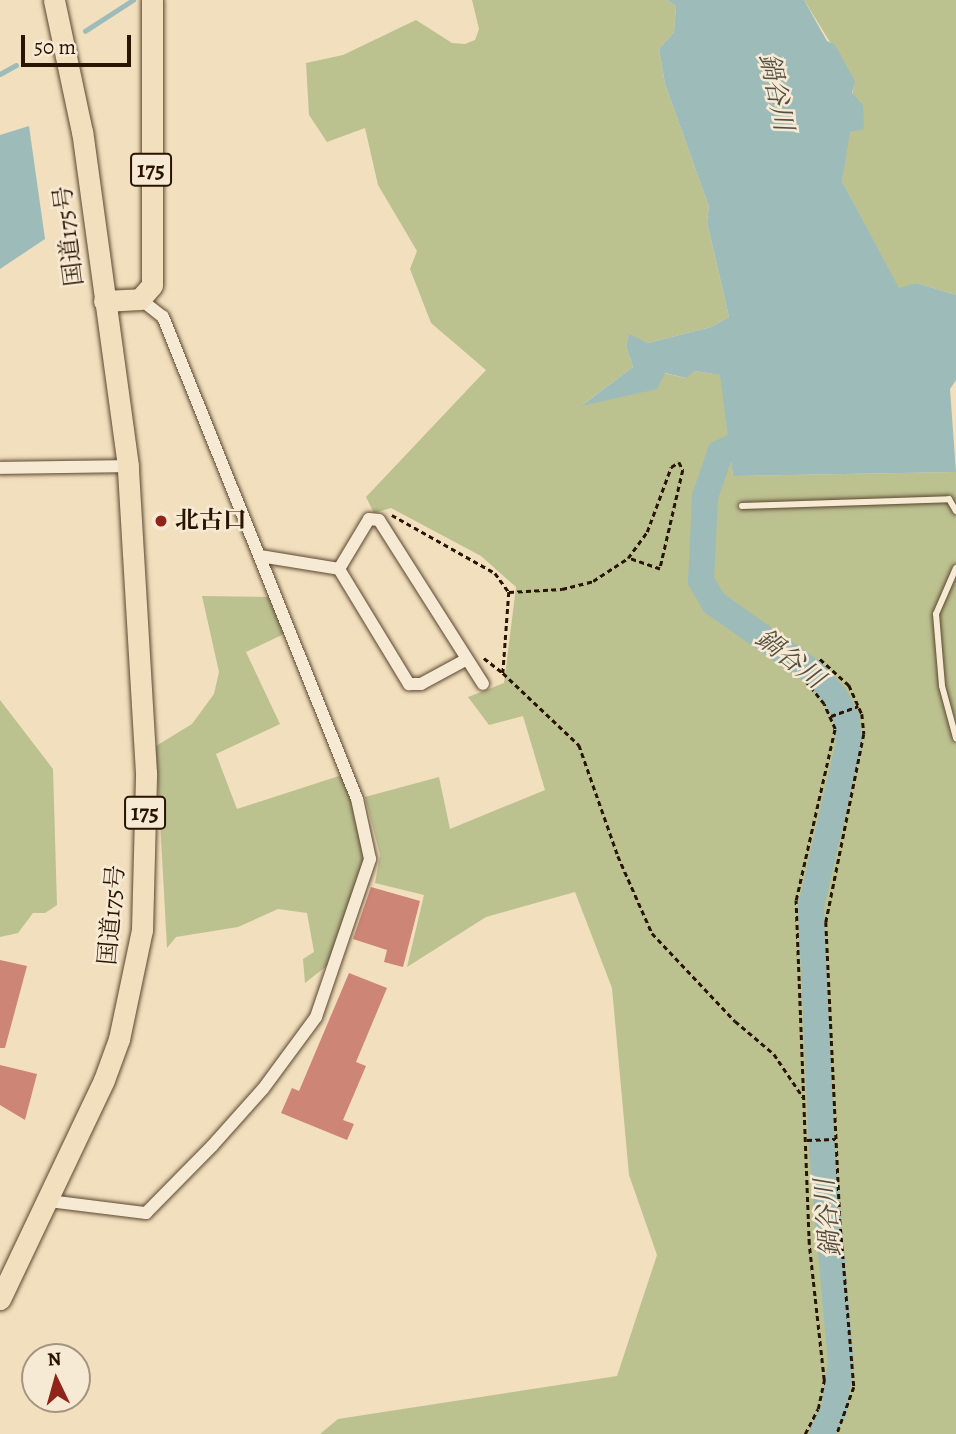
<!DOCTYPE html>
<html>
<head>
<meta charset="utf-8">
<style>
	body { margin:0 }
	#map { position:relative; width:956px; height:1434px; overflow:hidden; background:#f2dfbd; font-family:Alegreya,"Noto Serif JP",serif }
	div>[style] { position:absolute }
	.green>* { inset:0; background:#bcc190 }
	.water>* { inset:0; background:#9dbbb9 }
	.stream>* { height:4.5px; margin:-2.25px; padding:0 2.25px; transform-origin:2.25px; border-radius:2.25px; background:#9dbbb9 }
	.river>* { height:26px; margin:-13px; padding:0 13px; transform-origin:13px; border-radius:13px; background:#9dbbb9 }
	.building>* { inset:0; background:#cd8576 }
	.path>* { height:2.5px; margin-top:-1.25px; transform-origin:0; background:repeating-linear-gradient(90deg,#291401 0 5px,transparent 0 8.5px) }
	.roads { filter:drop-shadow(0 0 2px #5b4730) drop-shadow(0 0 2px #5b4730) }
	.lane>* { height:6px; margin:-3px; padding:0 3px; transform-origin:3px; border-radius:3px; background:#f7ead4 }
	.street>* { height:12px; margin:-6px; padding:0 6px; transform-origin:6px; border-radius:6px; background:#f7ead4 }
	.highway>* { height:21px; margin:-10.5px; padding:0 10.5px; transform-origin:10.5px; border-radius:10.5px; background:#f2dfbd }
	.dots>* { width:19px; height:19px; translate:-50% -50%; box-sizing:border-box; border:4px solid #f7ead4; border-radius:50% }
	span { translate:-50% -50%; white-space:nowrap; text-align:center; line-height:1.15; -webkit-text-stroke:5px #f7ead4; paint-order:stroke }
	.shield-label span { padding:2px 5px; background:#f7ead4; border:2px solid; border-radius:5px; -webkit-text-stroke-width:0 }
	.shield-label { font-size:23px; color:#291401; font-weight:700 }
	.street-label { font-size:24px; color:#291401 }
	.poi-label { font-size:24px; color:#291401; font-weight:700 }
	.left { translate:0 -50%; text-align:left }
	.water-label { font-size:26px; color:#524e41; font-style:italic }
	.north { position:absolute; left:21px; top:1343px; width:70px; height:70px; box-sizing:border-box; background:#f7ead4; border:2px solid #a59480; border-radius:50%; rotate:355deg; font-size:19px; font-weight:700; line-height:28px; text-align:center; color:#291401 }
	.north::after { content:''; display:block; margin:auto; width:24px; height:32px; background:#8f2418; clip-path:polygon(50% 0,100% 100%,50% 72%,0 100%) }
	.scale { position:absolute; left:21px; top:35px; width:110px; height:32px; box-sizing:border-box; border:4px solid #291401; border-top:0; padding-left:9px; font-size:21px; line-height:24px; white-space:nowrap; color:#291401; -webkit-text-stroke:5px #f7ead4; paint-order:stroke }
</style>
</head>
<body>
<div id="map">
	<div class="green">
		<i style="clip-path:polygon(472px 0,667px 0,676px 6px,674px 32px,659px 49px,665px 84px,709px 207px,707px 222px,729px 317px,711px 327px,648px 343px,629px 335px,626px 346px,633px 367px,582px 405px,664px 373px,685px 378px,695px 371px,721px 375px,733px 476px,956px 472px,956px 1434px,320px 1434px,338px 1419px,617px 1376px,657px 1255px,629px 1175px,612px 988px,575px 892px,486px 917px,407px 967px,424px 895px,375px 883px,380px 855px,365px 797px,439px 777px,450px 829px,545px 790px,523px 716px,489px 725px,468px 697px,504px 683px,516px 587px,481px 556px,391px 508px,374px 513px,366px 497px,486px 370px,431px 323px,410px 269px,417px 251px,378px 185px,365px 128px,327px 142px,309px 115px,306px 63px,343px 55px,416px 20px,452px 43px,465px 44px,475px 40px,479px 29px)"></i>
		<i style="clip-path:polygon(804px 0,956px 0,956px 295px,917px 283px,899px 289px,842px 181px,854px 81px)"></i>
		<i style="clip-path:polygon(202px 596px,269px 597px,286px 633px,246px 652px,280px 724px,216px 754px,237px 809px,342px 775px,365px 838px,365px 859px,333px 961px,305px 983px,303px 959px,314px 952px,307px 913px,278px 909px,238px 927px,176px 937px,167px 948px,156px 746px,192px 724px,214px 694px,219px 672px)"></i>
		<i style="clip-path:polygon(0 700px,53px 769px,57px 905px,45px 913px,33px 913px,18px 933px,0 937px)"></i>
	</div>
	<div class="water">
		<i style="clip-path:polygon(667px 0,804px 0,827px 41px,835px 45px,855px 81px,852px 93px,863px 105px,864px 129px,850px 132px,842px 181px,899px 288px,917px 283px,956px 295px,956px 380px,950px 389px,956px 472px,733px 476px,720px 375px,695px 371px,686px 378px,665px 373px,657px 389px,581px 406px,633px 367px,626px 346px,629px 334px,648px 343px,711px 327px,729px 317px,707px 222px,709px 207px,665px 84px,659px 49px,674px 32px,676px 6px)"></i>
		<i style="clip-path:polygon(29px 126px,45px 239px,0 269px,0 135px)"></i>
	</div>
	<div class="stream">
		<i style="left:85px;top:31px;width:57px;rotate:-32.9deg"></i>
		<i style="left:0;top:74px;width:18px;rotate:-29deg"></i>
	</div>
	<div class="river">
		<i style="left:763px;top:434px;width:47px;rotate:156.2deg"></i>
		<i style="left:720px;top:453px;width:46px;rotate:108.8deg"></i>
		<i style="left:705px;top:497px;width:84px;rotate:92.7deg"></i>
		<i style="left:701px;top:581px;width:26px;rotate:59deg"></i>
		<i style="left:714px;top:603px;width:122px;rotate:35deg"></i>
		<i style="left:814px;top:673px;width:31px;rotate:48deg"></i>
		<i style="left:835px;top:696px;width:27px;rotate:63deg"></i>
		<i style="left:847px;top:720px;width:23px;rotate:85deg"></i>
		<i style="left:849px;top:743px;width:167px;rotate:103.1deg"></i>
		<i style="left:811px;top:906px;width:244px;rotate:87.4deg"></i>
		<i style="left:822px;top:1150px;width:214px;rotate:84.9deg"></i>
		<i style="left:841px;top:1363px;width:48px;rotate:98.5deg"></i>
		<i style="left:834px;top:1410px;width:27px;rotate:117deg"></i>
	</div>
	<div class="building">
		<i style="clip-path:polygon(371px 887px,420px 901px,403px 967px,384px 962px,387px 950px,353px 939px)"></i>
		<i style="clip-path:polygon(0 960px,27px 966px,5px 1048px,0 1048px)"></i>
		<i style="clip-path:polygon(349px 973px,387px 988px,356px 1062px,366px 1066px,343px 1120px,354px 1124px,347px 1140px,281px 1113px,292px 1088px,299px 1091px)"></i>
		<i style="clip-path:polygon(0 1065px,37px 1074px,25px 1120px,0 1105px)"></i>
	</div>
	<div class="path">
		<i style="left:392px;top:515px;width:118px;rotate:29.4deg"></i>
		<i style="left:495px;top:573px;width:24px;rotate:54deg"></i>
		<i style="left:509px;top:592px;width:81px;rotate:94.2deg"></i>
		<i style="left:503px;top:673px;width:105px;rotate:43.5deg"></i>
		<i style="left:579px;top:745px;width:118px;rotate:70.6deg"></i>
		<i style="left:618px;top:856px;width:84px;rotate:66.2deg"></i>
		<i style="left:652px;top:933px;width:121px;rotate:46.7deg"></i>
		<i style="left:735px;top:1021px;width:51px;rotate:40.2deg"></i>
		<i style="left:774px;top:1054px;width:52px;rotate:56deg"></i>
		<i style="left:509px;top:592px;width:53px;rotate:-3.2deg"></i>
		<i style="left:562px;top:589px;width:32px;rotate:-14deg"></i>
		<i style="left:593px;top:581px;width:42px;rotate:-33.3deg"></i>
		<i style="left:628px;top:558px;width:32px;rotate:-54deg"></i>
		<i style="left:647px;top:532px;width:69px;rotate:-69.7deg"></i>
		<i style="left:671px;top:467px;width:9px;rotate:-32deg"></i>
		<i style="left:679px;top:462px;width:9px;rotate:63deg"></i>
		<i style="left:683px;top:470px;width:102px;rotate:103.1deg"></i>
		<i style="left:660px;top:569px;width:34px;rotate:-161deg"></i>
		<i style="left:484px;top:658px;width:24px;rotate:38deg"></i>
		<i style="left:820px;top:659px;width:39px;rotate:42deg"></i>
		<i style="left:849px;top:685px;width:32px;rotate:66deg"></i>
		<i style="left:862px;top:714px;width:20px;rotate:84deg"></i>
		<i style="left:864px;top:734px;width:192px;rotate:101.4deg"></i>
		<i style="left:826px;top:922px;width:298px;rotate:87.3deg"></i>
		<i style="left:840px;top:1220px;width:168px;rotate:85.2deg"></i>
		<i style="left:854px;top:1387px;width:50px;rotate:109.9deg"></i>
		<i style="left:831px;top:716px;width:29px;rotate:-20deg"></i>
		<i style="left:807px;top:1140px;width:28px;rotate:-2deg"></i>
		<i style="left:805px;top:1434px;width:28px;rotate:-63deg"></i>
		<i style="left:818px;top:1409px;width:30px;rotate:-78deg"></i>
		<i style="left:824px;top:1380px;width:137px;rotate:-96.3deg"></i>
		<i style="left:809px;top:1244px;width:344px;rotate:-92.2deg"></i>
		<i style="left:796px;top:900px;width:175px;rotate:-77.2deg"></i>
		<i style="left:835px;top:729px;width:27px;rotate:-114deg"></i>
		<i style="left:824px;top:704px;width:28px;rotate:-129deg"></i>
	</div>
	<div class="roads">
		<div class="lane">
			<i style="left:742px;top:506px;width:207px;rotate:-1.9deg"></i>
			<i style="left:949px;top:499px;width:14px;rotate:60deg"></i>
			<i style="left:956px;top:568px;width:50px;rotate:113.5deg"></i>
			<i style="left:936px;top:614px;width:72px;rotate:85.2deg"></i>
			<i style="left:942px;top:686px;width:54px;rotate:74.9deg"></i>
		</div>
		<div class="street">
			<i style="left:0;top:468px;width:128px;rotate:-0.9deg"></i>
			<i style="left:260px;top:556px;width:80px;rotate:9.3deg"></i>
			<i style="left:339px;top:569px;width:58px;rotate:-59deg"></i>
			<i style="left:369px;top:519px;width:10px;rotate:6deg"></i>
			<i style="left:379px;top:520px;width:194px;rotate:57.6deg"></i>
			<i style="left:339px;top:569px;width:135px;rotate:58.7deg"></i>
			<i style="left:409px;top:684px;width:12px"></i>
			<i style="left:421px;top:684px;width:52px;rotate:-28.5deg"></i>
			<i style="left:49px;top:1201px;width:98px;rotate:7.1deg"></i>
			<i style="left:146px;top:1213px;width:94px;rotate:-45.4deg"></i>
			<i style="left:212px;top:1146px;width:76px;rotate:-48.2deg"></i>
			<i style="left:263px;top:1089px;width:89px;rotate:-53.6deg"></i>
			<i style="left:316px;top:1017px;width:167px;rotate:-71.1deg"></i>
			<i style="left:370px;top:859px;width:61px;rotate:-102.2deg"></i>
			<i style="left:357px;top:799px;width:520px;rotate:-111.92deg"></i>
			<i style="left:163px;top:317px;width:29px;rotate:-142deg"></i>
		</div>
		<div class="highway">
			<i style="left:104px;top:301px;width:36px;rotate:-3deg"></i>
			<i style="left:140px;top:299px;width:18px;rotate:-49deg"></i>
			<i style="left:152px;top:285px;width:285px;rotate:-90deg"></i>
			<i style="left:0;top:1299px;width:242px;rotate:-64.6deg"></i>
			<i style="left:104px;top:1080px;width:44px;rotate:-69.9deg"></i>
			<i style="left:119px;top:1039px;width:111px;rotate:-78.1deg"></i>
			<i style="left:142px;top:930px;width:157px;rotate:-88.5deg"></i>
			<i style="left:146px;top:773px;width:308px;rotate:-93.4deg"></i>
			<i style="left:128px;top:466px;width:337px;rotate:-97.8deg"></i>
			<i style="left:82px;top:132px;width:135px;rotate:-102deg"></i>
		</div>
	</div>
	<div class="dots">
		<i style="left:161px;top:521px;background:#8f2418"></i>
	</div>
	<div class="shield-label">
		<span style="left:151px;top:170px">175</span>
		<span style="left:145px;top:813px">175</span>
	</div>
	<div class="street-label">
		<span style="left:69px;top:236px;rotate:-97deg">国道175号</span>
		<span style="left:112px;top:915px;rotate:-85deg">国道175号</span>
	</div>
	<div class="poi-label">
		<span class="left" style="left:175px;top:521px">北古口</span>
	</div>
	<div class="water-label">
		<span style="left:776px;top:92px;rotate:78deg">鍋谷川</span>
		<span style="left:790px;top:659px;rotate:38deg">鍋谷川</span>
		<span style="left:828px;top:1218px;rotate:-95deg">鍋谷川</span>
	</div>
	<div class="north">N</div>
	<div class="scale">50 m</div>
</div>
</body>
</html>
